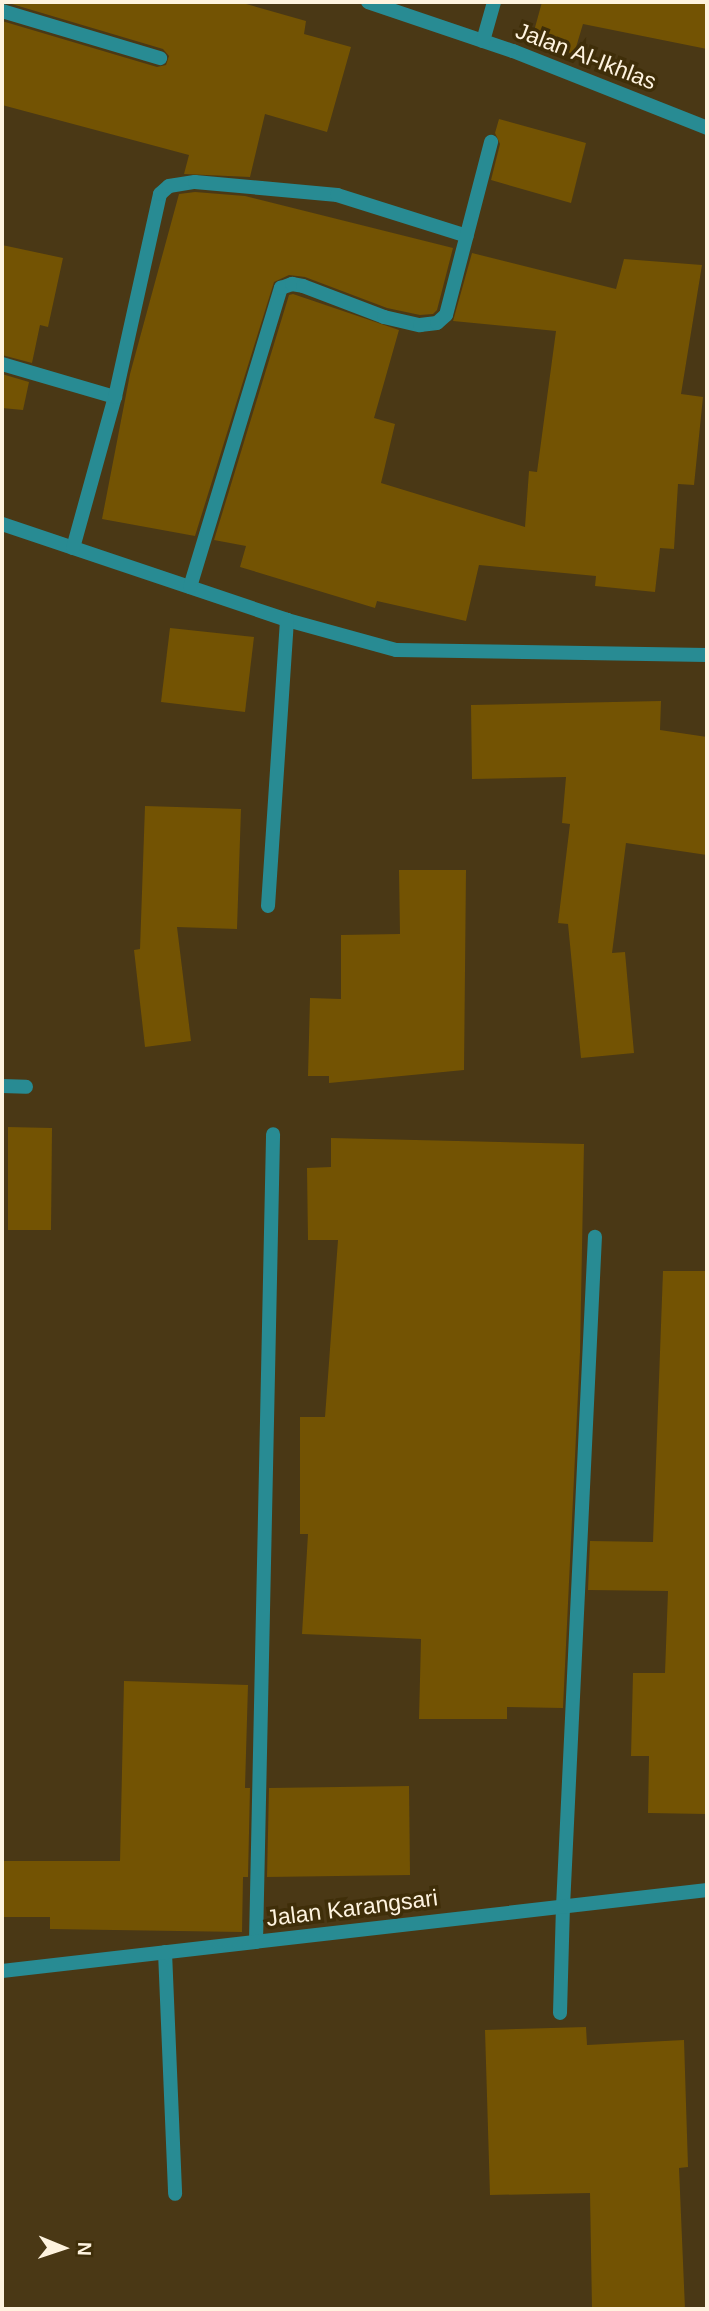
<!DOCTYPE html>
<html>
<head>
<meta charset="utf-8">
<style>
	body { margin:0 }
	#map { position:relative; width:709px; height:2311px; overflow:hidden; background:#4a3815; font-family:Helvetica,sans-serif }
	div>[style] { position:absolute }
	.building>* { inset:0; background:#735303 }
	.lane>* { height:14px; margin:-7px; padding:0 7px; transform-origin:7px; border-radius:7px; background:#288b93 }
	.street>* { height:14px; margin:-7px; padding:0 7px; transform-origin:7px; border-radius:7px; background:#288b93 }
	span { translate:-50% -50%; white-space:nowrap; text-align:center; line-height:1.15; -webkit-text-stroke:7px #3f2e09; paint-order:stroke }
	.street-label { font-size:23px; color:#fef3df }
	.frame { position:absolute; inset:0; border:4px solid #fef3df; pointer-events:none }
	.north { position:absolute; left:28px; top:2213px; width:70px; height:70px; -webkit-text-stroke:5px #3f2e09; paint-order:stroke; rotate:92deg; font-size:19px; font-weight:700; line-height:28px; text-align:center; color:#fef3df }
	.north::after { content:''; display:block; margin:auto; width:24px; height:32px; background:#fef3df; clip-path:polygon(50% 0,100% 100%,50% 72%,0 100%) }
</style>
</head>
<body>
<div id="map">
	<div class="building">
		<i style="clip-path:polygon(5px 2px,239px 2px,306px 21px,304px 34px,351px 47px,327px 132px,265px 114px,250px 177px,184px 174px,189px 155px,2px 105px,2px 21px,157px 67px,166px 65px,169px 56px,163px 49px)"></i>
		<i style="clip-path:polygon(542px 2px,707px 2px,707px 49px,583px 24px,574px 54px,531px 42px)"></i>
		<i style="clip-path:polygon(499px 119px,586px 143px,571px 203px,491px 180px,500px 144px,495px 133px)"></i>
		<i style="clip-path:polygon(195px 192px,245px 196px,453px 248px,437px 310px,433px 314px,420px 315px,387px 308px,305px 277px,289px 275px,274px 282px,195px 536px,102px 519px,130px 374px,179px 194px)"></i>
		<i style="clip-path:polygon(2px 245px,63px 258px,48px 327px,40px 325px,32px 363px,2px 355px)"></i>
		<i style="clip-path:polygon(472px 253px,616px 289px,624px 259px,702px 265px,681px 394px,703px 397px,694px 485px,678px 484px,674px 549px,660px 548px,655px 592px,595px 586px,596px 576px,479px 565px,466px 621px,377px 601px,375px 608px,240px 567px,246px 546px,214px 540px,289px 295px,293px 294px,399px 330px,374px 418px,395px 424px,381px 483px,525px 527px,529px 471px,537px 472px,556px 331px,453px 321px)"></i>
		<i style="clip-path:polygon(2px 374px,29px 382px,23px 410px,2px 408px)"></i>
		<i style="clip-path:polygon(170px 628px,254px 637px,245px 712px,161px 702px)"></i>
		<i style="clip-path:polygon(661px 701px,660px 730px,707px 737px,707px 855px,626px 843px,612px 953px,625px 952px,634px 1053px,581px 1058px,568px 924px,558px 923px,570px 824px,562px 823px,566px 777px,472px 779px,471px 705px)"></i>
		<i style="clip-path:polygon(145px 806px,241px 809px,237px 929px,177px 927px,191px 1041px,145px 1047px,134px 950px,140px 949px)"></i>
		<i style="clip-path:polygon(399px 870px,466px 870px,464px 1070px,329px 1083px,329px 1076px,308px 1076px,310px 998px,341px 999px,341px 935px,400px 934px)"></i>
		<i style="clip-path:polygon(8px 1127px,52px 1128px,51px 1230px,8px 1230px)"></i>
		<i style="clip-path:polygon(331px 1138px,584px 1144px,580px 1352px,563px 1708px,507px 1707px,507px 1719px,419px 1719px,421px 1639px,302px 1634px,308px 1534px,300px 1534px,300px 1417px,325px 1417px,338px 1240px,308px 1240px,307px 1168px,331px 1167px)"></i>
		<i style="clip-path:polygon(663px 1271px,707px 1271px,707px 1814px,648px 1813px,649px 1756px,631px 1756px,633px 1673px,665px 1673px,668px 1591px,588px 1590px,590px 1541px,653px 1542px)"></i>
		<i style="clip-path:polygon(124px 1681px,248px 1685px,245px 1788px,250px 1788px,248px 1877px,243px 1877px,242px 1932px,50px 1929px,50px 1917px,2px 1917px,2px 1861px,120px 1861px)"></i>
		<i style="clip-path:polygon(409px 1786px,410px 1875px,267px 1877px,269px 1788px)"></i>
		<i style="clip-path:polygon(586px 2027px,587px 2045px,684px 2040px,688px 2167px,679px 2168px,685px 2309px,592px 2309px,590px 2193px,490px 2195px,485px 2030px)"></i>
	</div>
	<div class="lane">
		<i style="left:165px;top:1952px;width:242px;rotate:87.6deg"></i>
		<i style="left:560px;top:2013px;width:106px;rotate:-88.4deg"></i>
	</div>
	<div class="street">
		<i style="left:368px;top:2px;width:153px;rotate:18.7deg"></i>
		<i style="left:513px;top:51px;width:209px;rotate:21.6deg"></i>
		<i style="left:2px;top:11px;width:165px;rotate:16.6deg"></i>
		<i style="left:483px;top:41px;width:41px;rotate:-74.2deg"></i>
		<i style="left:2px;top:364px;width:118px;rotate:16.3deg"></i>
		<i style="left:2px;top:524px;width:301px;rotate:18.6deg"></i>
		<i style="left:287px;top:620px;width:113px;rotate:15.4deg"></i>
		<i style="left:396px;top:650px;width:311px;rotate:0.9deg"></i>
		<i style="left:73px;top:548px;width:157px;rotate:-74.5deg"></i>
		<i style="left:115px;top:397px;width:208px;rotate:-77.5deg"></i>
		<i style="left:160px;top:194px;width:12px;rotate:-42deg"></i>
		<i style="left:169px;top:186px;width:26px;rotate:-9deg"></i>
		<i style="left:195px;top:182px;width:143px;rotate:5.2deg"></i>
		<i style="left:337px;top:195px;width:136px;rotate:17.5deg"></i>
		<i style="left:190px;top:587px;width:313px;rotate:-73.1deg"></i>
		<i style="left:281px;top:288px;width:12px;rotate:-20deg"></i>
		<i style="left:292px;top:284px;width:11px;rotate:10deg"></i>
		<i style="left:303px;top:286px;width:87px;rotate:20.9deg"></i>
		<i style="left:384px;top:317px;width:37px;rotate:13deg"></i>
		<i style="left:420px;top:325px;width:17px;rotate:-7deg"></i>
		<i style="left:437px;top:323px;width:12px;rotate:-42deg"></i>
		<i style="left:446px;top:315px;width:179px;rotate:-75.4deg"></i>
		<i style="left:268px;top:906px;width:287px;rotate:-86.2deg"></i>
		<i style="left:2px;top:1086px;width:24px;rotate:2deg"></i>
		<i style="left:563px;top:1907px;width:671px;rotate:-87.27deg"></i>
		<i style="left:256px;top:1942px;width:808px;rotate:-88.79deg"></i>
		<i style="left:2px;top:1971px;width:710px;rotate:-6.55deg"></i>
	</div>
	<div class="street-label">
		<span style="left:586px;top:56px;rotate:21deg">Jalan Al-Ikhlas</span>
		<span style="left:352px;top:1908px;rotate:-7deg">Jalan Karangsari</span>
	</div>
	<div class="frame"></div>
	<div class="north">N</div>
</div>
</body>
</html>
